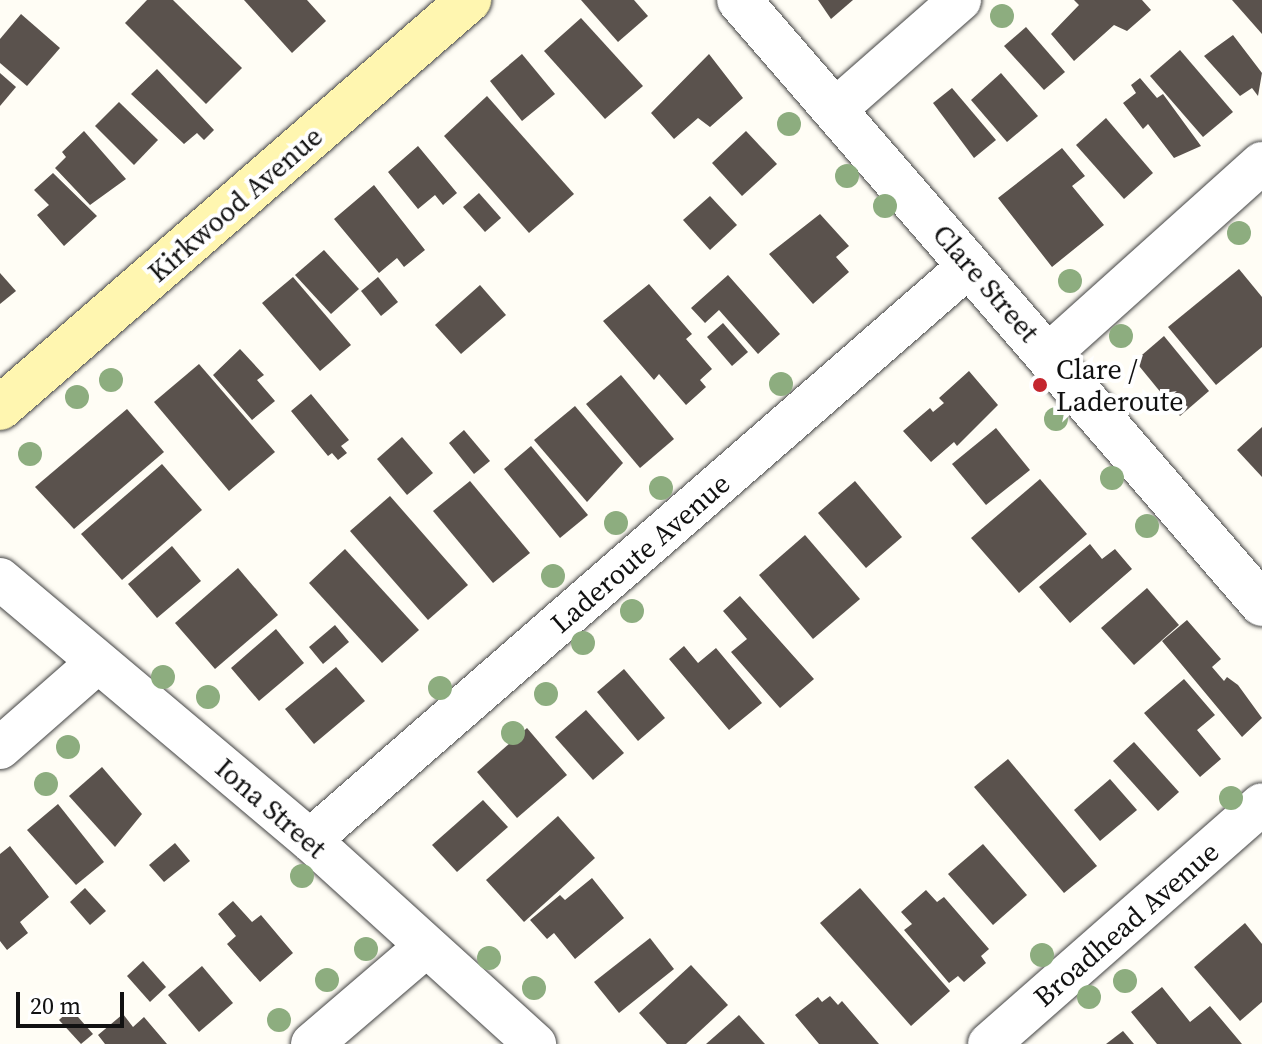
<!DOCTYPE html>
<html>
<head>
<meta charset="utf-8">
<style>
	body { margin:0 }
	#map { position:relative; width:1262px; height:1044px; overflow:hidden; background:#fffdf5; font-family:"Source Serif 4",serif }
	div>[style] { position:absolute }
	.building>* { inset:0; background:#5a524d }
	.roads { filter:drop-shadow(0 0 2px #444) drop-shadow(0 0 2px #444) }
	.minor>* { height:42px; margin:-21px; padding:0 21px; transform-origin:21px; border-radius:21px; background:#fff }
	.tertiary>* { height:44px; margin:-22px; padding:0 22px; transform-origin:22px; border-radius:22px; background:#fff }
	.secondary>* { height:44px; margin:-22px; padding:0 22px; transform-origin:22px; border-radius:22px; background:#fff6b0 }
	.trees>* { width:24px; height:24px; margin:-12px; border-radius:50%; background:#8dad7f }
	.dots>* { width:22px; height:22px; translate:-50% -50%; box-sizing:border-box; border:4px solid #fff; border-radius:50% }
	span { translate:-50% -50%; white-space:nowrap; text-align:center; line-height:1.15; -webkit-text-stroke:8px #fff; paint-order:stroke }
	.street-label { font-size:28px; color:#111 }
	.poi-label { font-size:28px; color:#111 }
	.left { translate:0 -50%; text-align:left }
	.scale { position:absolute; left:16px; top:992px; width:108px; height:36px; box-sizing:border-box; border:4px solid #111; border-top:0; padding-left:10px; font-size:24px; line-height:28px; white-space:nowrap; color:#111; -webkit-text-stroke:6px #fff; paint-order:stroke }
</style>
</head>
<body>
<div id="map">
	<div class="building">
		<i style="clip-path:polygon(147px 0,173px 0,242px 68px,206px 104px,125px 23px)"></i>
		<i style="clip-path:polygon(244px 0,307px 0,326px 21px,292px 53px)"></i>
		<i style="clip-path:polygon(581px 0,634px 0,648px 16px,618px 42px)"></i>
		<i style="clip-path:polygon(818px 0,853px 0,831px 19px)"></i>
		<i style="clip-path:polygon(1074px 0,1142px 0,1151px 10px,1127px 31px,1114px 25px,1074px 61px,1051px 34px,1079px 5px)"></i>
		<i style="clip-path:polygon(1232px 0,1262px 0,1262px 34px)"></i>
		<i style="clip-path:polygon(21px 14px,60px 48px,27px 86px,0 63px,0 39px)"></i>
		<i style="clip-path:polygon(581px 18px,643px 86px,605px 119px,544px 51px)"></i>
		<i style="clip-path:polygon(1026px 27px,1065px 72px,1044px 90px,1004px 46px)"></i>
		<i style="clip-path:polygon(1233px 35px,1262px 73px,1258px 96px,1252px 88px,1240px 96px,1204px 56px)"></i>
		<i style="clip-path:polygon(1180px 50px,1233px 112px,1203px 137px,1150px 76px)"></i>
		<i style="clip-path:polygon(522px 54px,555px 94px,522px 121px,490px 81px)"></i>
		<i style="clip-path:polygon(709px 54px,743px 98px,710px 127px,698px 118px,674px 139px,651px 113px)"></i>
		<i style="clip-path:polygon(157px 69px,214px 130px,204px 140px,197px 133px,184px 144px,131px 94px)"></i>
		<i style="clip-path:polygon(0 73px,16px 87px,0 106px)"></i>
		<i style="clip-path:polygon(1001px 73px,1038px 116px,1007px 142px,971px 100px)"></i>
		<i style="clip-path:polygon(1140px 78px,1157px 98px,1163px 94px,1201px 146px,1174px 158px,1148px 124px,1143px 129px,1123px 103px,1136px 93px,1131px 85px)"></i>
		<i style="clip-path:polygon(952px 88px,996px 140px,974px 158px,933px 103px)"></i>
		<i style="clip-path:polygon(487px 96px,574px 194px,529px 233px,444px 136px)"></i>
		<i style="clip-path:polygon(119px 102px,158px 140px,134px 165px,95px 126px)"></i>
		<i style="clip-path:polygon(1106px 118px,1153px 173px,1124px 199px,1076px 145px)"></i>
		<i style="clip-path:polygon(84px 131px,126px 179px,90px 205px,55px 168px,66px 157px,62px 152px)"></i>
		<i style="clip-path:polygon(746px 131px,777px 164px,742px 196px,712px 163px)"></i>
		<i style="clip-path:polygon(418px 146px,457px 193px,443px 205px,435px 195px,418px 209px,388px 172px)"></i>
		<i style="clip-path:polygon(1062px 148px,1085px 176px,1072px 186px,1104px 225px,1052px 267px,998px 198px)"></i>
		<i style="clip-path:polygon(53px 173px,97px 216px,64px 246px,37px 215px,49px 205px,34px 190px)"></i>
		<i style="clip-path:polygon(374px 185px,425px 250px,404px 267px,397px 258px,379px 273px,334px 219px)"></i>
		<i style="clip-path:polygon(479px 193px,501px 218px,485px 232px,463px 207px)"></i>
		<i style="clip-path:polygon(710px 196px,737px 225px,710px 250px,683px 220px)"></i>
		<i style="clip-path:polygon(820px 214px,849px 246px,836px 257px,849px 272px,813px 304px,769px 254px)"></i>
		<i style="clip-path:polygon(324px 250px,359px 289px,331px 314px,295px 275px)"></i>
		<i style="clip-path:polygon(1239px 269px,1262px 297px,1262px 347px,1216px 385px,1168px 327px)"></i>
		<i style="clip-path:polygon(0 273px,16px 291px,0 304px)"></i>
		<i style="clip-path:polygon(728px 275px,780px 334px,758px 354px,719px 310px,705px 323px,691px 308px)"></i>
		<i style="clip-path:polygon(293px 277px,351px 345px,320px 371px,262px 303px)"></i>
		<i style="clip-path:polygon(378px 277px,398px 302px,381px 316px,361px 291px)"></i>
		<i style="clip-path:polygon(649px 284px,692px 334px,686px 339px,712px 369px,700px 380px,706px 387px,686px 405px,659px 374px,654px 380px,603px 321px)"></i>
		<i style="clip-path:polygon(480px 285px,506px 315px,461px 354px,435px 325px)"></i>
		<i style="clip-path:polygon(723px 323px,748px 352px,732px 366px,707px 337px)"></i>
		<i style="clip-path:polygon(1164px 336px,1209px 391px,1180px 416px,1135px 361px)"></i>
		<i style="clip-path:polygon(240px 349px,264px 375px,257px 380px,275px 401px,252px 420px,213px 375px)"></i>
		<i style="clip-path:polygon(199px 364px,275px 452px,229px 491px,154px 402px)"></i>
		<i style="clip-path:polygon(969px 371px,998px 405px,957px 446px,954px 442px,931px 462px,903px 431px,930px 408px,933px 412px,944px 403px,939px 398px)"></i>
		<i style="clip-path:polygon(621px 375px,674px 439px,640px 468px,586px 404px)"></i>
		<i style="clip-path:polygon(311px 394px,349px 440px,341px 446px,347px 453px,338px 460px,332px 453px,328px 456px,291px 411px)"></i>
		<i style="clip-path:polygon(575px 406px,623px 463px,587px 502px,534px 440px)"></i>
		<i style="clip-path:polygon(127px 409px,164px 452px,74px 529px,35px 487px)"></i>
		<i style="clip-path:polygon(1262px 427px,1262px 477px,1237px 450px)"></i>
		<i style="clip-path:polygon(996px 428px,1030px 470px,986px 505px,952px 464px)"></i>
		<i style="clip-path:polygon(464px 430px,490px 461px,474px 474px,449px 443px)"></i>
		<i style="clip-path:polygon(402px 437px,433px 473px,407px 495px,377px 459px)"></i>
		<i style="clip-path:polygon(531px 446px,588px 515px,560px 538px,504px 469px)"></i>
		<i style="clip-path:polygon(162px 464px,202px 510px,122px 580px,81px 534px)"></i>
		<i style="clip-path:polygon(1040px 479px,1087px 534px,1019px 593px,971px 538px)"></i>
		<i style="clip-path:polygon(470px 481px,530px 553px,493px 583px,433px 511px)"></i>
		<i style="clip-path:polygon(855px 481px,902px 537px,866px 568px,818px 513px)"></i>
		<i style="clip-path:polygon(390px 496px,468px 585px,428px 620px,350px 531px)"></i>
		<i style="clip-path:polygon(805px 535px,860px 599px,813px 639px,759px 575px)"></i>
		<i style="clip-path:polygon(1090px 544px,1102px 559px,1115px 549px,1132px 569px,1070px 623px,1039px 587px)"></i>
		<i style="clip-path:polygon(172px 546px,201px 581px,157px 618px,128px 584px)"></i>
		<i style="clip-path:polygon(345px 549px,419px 630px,382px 663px,309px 583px)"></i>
		<i style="clip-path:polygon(238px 568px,278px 615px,215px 669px,175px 623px)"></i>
		<i style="clip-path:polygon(1147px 588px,1179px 625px,1134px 665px,1101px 628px)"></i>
		<i style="clip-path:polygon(740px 596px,814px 679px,780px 708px,731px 652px,747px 639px,723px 611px)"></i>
		<i style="clip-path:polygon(1187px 620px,1221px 659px,1212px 667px,1224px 681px,1227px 677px,1238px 685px,1262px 718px,1242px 737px,1162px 641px)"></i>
		<i style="clip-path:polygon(335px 625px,349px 642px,323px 664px,309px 647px)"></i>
		<i style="clip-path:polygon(276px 629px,304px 663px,259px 701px,231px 668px)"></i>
		<i style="clip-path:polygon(684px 646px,698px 663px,716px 648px,762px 703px,729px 730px,669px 659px)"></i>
		<i style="clip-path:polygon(336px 667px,365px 701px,314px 744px,285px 709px)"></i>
		<i style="clip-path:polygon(624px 669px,665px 718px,638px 741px,597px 692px)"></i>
		<i style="clip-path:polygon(1184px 679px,1215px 715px,1197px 730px,1221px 759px,1200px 777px,1144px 713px)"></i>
		<i style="clip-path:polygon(586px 710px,624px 753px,593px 780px,555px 737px)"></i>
		<i style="clip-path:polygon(527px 728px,567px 775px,517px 818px,477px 772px)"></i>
		<i style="clip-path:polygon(1134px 742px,1179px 792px,1158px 811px,1113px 761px)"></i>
		<i style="clip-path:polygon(1008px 759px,1097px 866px,1064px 893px,974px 787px)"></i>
		<i style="clip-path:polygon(102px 767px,142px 814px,115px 847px,69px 796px)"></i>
		<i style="clip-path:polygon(1110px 779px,1137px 810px,1100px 841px,1074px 810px)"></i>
		<i style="clip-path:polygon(483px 800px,508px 827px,457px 872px,432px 845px)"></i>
		<i style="clip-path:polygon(58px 804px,104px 862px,76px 885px,27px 830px)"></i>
		<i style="clip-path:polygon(558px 816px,595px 858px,524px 922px,486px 880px)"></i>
		<i style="clip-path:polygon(175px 843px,190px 861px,164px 882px,149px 865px)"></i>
		<i style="clip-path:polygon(983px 844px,1027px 895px,993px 925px,948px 874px)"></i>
		<i style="clip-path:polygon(10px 846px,49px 897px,20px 922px,28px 933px,7px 950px,0 941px,0 854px)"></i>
		<i style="clip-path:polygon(592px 878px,624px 918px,575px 959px,554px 933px,547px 939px,530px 920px,560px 895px,565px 900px)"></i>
		<i style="clip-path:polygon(85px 888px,106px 911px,90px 925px,70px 902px)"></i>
		<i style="clip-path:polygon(860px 888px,950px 991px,911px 1026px,820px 923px)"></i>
		<i style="clip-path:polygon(926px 890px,937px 902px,944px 897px,989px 949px,981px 956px,986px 963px,964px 982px,958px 976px,949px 983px,904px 930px,912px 924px,901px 912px)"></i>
		<i style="clip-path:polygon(233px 901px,252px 922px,261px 915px,293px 953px,260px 982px,227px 944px,236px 936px,218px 914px)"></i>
		<i style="clip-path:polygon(1245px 923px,1262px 944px,1262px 1002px,1240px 1021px,1194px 967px)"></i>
		<i style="clip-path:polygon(650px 938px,674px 969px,619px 1013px,594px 982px)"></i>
		<i style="clip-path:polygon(143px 961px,166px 987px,150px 1002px,127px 976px)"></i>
		<i style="clip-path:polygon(691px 965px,728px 1005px,686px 1044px,667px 1044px,639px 1013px)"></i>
		<i style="clip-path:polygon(202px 966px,233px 1003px,199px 1032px,168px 995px)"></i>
		<i style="clip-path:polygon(1162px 987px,1190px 1022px,1210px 1006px,1242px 1044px,1157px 1044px,1131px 1012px)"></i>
		<i style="clip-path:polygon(830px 996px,838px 1005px,842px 1001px,879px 1044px,819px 1044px,795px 1015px,818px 997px,822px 1002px)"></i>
		<i style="clip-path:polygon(71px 1009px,93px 1034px,81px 1044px,59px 1020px)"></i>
		<i style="clip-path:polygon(123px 1014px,133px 1027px,144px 1017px,167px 1044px,105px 1044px,98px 1035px)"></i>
		<i style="clip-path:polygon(739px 1015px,765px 1044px,706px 1044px)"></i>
		<i style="clip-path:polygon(1123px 1031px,1134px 1044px,1106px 1044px)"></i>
	</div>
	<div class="roads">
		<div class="minor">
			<i style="left:837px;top:108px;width:164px;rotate:-41.3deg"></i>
			<i style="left:1049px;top:354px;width:286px;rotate:-41.9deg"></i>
			<i style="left:0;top:579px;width:405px;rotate:40.1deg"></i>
			<i style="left:310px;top:840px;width:304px;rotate:42.2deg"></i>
			<i style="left:0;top:748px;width:130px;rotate:-41.3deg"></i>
			<i style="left:310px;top:840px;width:875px;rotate:-41.06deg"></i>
			<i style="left:312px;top:1044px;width:148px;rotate:-40.6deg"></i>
			<i style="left:989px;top:1044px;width:363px;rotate:-41.3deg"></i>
		</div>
		<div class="tertiary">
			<i style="left:739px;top:0;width:799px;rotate:49.11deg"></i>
		</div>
		<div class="secondary">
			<i style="left:0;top:408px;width:622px;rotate:-41.02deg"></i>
		</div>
	</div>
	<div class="trees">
		<i style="left:1002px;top:16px"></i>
		<i style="left:789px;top:124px"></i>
		<i style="left:847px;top:176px"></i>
		<i style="left:885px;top:206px"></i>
		<i style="left:1239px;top:233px"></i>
		<i style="left:1070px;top:281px"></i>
		<i style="left:1121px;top:336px"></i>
		<i style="left:111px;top:380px"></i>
		<i style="left:781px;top:384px"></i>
		<i style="left:77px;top:397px"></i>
		<i style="left:1056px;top:419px"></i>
		<i style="left:30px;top:454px"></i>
		<i style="left:1112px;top:478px"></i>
		<i style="left:661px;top:488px"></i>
		<i style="left:616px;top:523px"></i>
		<i style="left:1147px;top:526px"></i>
		<i style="left:553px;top:576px"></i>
		<i style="left:632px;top:611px"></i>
		<i style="left:583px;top:643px"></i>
		<i style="left:163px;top:677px"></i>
		<i style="left:440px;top:688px"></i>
		<i style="left:546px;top:694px"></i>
		<i style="left:208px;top:697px"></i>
		<i style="left:513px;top:733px"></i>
		<i style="left:68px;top:747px"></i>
		<i style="left:46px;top:784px"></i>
		<i style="left:1231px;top:798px"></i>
		<i style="left:302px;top:876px"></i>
		<i style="left:366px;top:949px"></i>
		<i style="left:1042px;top:955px"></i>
		<i style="left:489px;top:958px"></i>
		<i style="left:327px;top:980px"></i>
		<i style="left:1125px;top:981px"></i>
		<i style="left:534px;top:988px"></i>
		<i style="left:1089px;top:997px"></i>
		<i style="left:279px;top:1020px"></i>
	</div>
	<div class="dots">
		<i style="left:1040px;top:385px;background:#c4262e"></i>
	</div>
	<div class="street-label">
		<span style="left:235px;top:204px;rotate:-41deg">Kirkwood Avenue</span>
		<span style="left:986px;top:283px;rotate:49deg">Clare Street</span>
		<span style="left:640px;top:553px;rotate:-41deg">Laderoute Avenue</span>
		<span style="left:271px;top:808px;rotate:41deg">Iona Street</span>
		<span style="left:1126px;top:924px;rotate:-41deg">Broadhead Avenue</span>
	</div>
	<div class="poi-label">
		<span class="left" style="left:1056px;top:385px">Clare /<br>Laderoute</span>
	</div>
	<div class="scale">20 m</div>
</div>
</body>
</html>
